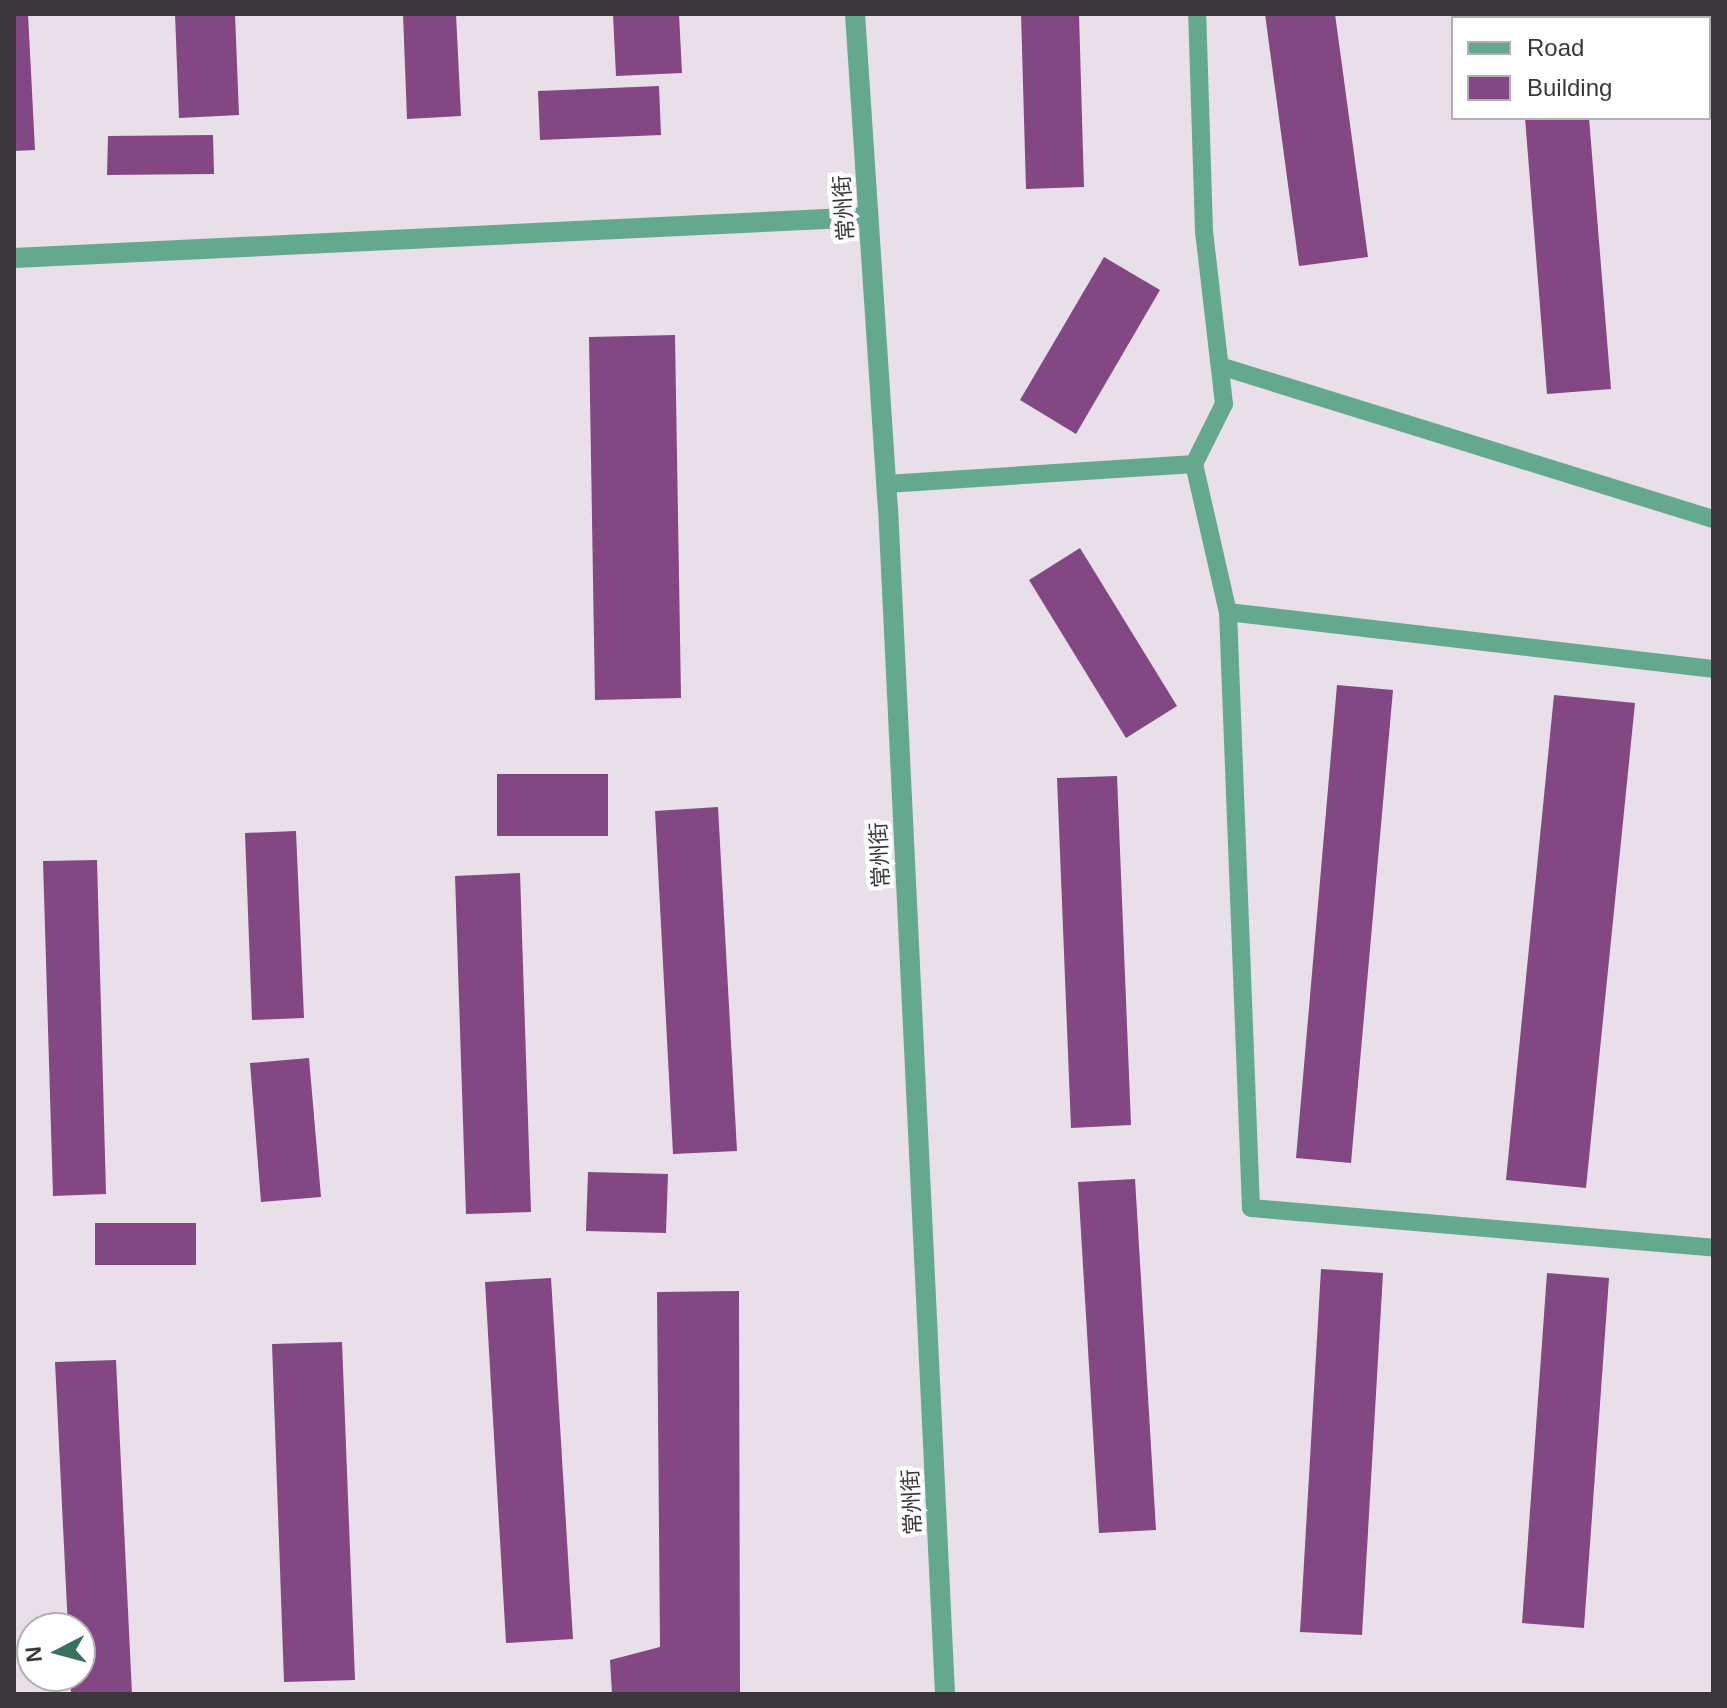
<!DOCTYPE html>
<html>
<head>
<meta charset="utf-8">
<style>
	body { margin:0 }
	#map { position:relative; width:1727px; height:1708px; overflow:hidden; background:#e9dfe9; font-family:Arial,"Noto Sans SC",sans-serif }
	div>[style] { position:absolute }
	.building>* { inset:0; background:#834784 }
	.service>* { height:18px; margin:-9px; padding:0 9px; transform-origin:9px; border-radius:9px; background:#64a88e }
	.minor>* { height:20px; margin:-10px; padding:0 10px; transform-origin:10px; border-radius:10px; background:#64a88e }
	span { translate:-50% -50%; white-space:nowrap; text-align:center; line-height:1.15; -webkit-text-stroke:8px #fff; paint-order:stroke }
	.street-label { font-size:22px; color:#3b373b }
	.frame { position:absolute; inset:0; border:16px solid #3b373b; pointer-events:none }
	.legend { position:absolute; left:1451px; top:16px; width:260px; height:104px; box-sizing:border-box; background:#fff; border:2px solid #b1afb1; margin:0; padding:10px 14px; list-style:none; font-size:24px; color:#3b373b }
	.legend li { display:flex; align-items:center; gap:16px; height:40px }
	.legend b { width:40px; border:2px solid #b1afb1 }
	.north { position:absolute; left:16px; top:1612px; width:80px; height:80px; box-sizing:border-box; background:#fff; border:2px solid #b1afb1; border-radius:50%; rotate:264deg; font-size:22px; font-weight:700; line-height:32px; text-align:center; color:#3b373b }
	.north::after { content:''; display:block; margin:auto; width:28px; height:36px; background:#37735d; clip-path:polygon(50% 0,100% 100%,50% 72%,0 100%) }
</style>
</head>
<body>
<div id="map">
	<div class="building">
		<i style="clip-path:polygon(14px 14px,28px 14px,35px 150px,14px 151px)"></i>
		<i style="clip-path:polygon(175px 14px,235px 14px,239px 115px,179px 118px)"></i>
		<i style="clip-path:polygon(403px 14px,456px 14px,461px 116px,407px 119px)"></i>
		<i style="clip-path:polygon(613px 14px,679px 14px,682px 73px,616px 76px)"></i>
		<i style="clip-path:polygon(1021px 14px,1079px 14px,1084px 187px,1026px 189px)"></i>
		<i style="clip-path:polygon(1265px 14px,1335px 14px,1368px 257px,1299px 266px)"></i>
		<i style="clip-path:polygon(659px 86px,661px 135px,540px 140px,538px 91px)"></i>
		<i style="clip-path:polygon(1525px 118px,1589px 118px,1611px 389px,1547px 394px)"></i>
		<i style="clip-path:polygon(213px 135px,214px 174px,107px 175px,108px 136px)"></i>
		<i style="clip-path:polygon(1104px 257px,1160px 290px,1076px 434px,1020px 400px)"></i>
		<i style="clip-path:polygon(675px 335px,681px 698px,595px 700px,589px 337px)"></i>
		<i style="clip-path:polygon(1080px 548px,1177px 706px,1126px 738px,1029px 580px)"></i>
		<i style="clip-path:polygon(1337px 685px,1393px 690px,1351px 1163px,1296px 1158px)"></i>
		<i style="clip-path:polygon(1554px 695px,1635px 703px,1586px 1188px,1506px 1180px)"></i>
		<i style="clip-path:polygon(497px 774px,608px 774px,608px 836px,497px 836px)"></i>
		<i style="clip-path:polygon(1117px 776px,1131px 1125px,1071px 1128px,1057px 778px)"></i>
		<i style="clip-path:polygon(718px 807px,737px 1151px,673px 1154px,655px 811px)"></i>
		<i style="clip-path:polygon(296px 831px,304px 1018px,252px 1020px,245px 833px)"></i>
		<i style="clip-path:polygon(97px 860px,106px 1194px,53px 1196px,43px 861px)"></i>
		<i style="clip-path:polygon(520px 873px,531px 1212px,466px 1214px,455px 876px)"></i>
		<i style="clip-path:polygon(309px 1058px,321px 1197px,261px 1202px,250px 1063px)"></i>
		<i style="clip-path:polygon(588px 1172px,668px 1174px,666px 1233px,586px 1231px)"></i>
		<i style="clip-path:polygon(1135px 1179px,1156px 1530px,1099px 1533px,1078px 1182px)"></i>
		<i style="clip-path:polygon(95px 1223px,196px 1223px,196px 1265px,95px 1265px)"></i>
		<i style="clip-path:polygon(1321px 1269px,1383px 1273px,1362px 1635px,1300px 1632px)"></i>
		<i style="clip-path:polygon(1547px 1273px,1609px 1278px,1584px 1628px,1522px 1623px)"></i>
		<i style="clip-path:polygon(551px 1278px,573px 1639px,506px 1643px,485px 1282px)"></i>
		<i style="clip-path:polygon(739px 1291px,740px 1694px,612px 1694px,610px 1660px,660px 1647px,657px 1292px)"></i>
		<i style="clip-path:polygon(342px 1342px,355px 1680px,284px 1682px,272px 1344px)"></i>
		<i style="clip-path:polygon(116px 1360px,132px 1694px,71px 1694px,70px 1676px,80px 1676px,80px 1628px,68px 1628px,55px 1362px)"></i>
	</div>
	<div class="service">
		<i style="left:1220px;top:366px;width:516px;rotate:17.24deg"></i>
		<i style="left:1194px;top:464px;width:152px;rotate:77.1deg"></i>
		<i style="left:1228px;top:612px;width:488px;rotate:6.7deg"></i>
		<i style="left:886px;top:484px;width:309px;rotate:-3.7deg"></i>
		<i style="left:1194px;top:464px;width:67px;rotate:-63.4deg"></i>
		<i style="left:1224px;top:404px;width:174px;rotate:-96.6deg"></i>
		<i style="left:1204px;top:231px;width:217px;rotate:-91.8deg"></i>
		<i style="left:1228px;top:612px;width:596px;rotate:87.79deg"></i>
		<i style="left:1251px;top:1208px;width:464px;rotate:4.9deg"></i>
	</div>
	<div class="minor">
		<i style="left:855px;top:14px;width:494px;rotate:86.2deg"></i>
		<i style="left:888px;top:507px;width:1188px;rotate:87.25deg"></i>
		<i style="left:14px;top:258px;width:855px;rotate:-2.75deg"></i>
	</div>
	<div class="street-label">
		<span style="left:844px;top:208px;rotate:-94deg">常州街</span>
		<span style="left:880px;top:855px;rotate:-93deg">常州街</span>
		<span style="left:912px;top:1502px;rotate:-93deg">常州街</span>
	</div>
	<div class="frame"></div>
	<ul class="legend">
	<li><b style="height:10px;background:#64a88e"></b>Road</li>
	<li><b style="height:22px;background:#834784"></b>Building</li>
	</ul>
	<div class="north">N</div>
</div>
</body>
</html>
